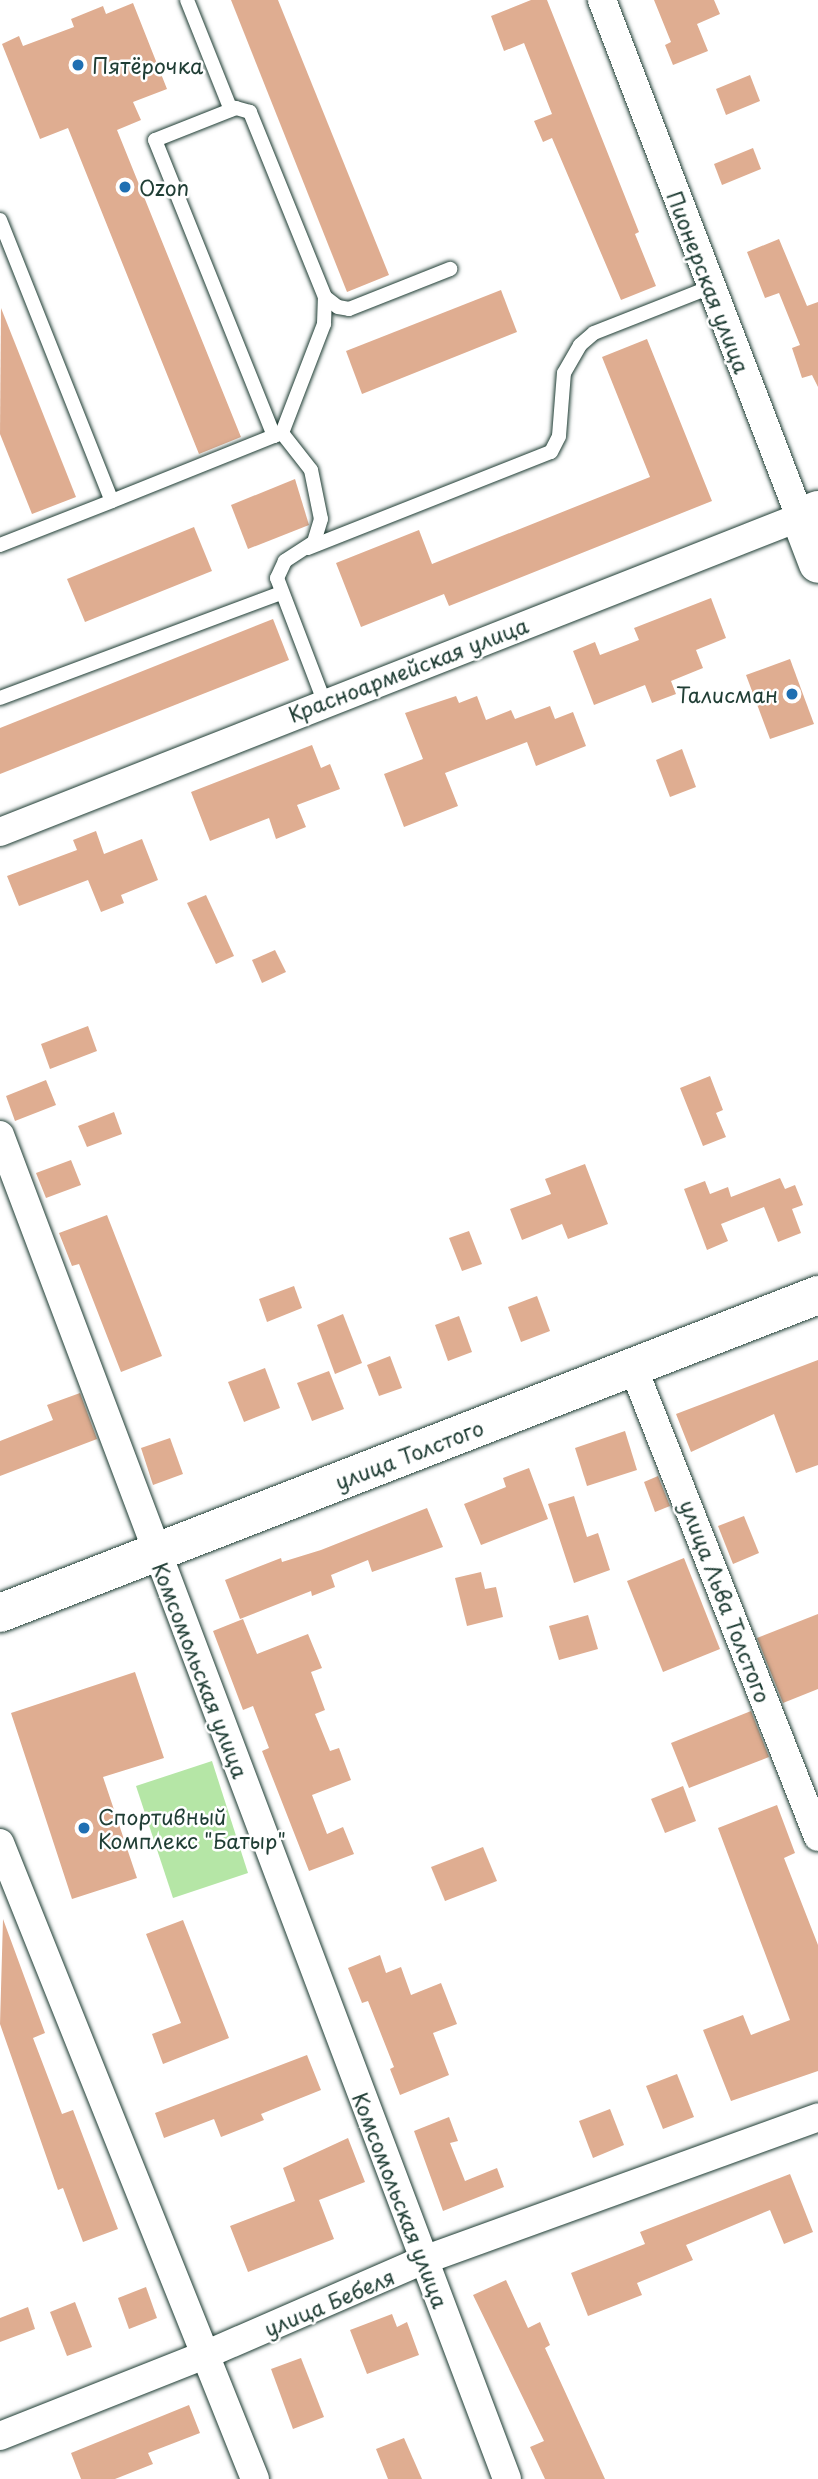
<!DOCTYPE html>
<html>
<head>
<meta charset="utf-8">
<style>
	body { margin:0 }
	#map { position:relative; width:818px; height:2479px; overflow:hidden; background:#fff; font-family:"Playpen Sans",sans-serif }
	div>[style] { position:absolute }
	.green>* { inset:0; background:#b5e6a6 }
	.building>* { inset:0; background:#dfad91 }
	.roads { filter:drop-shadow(0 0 2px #1f3d34) drop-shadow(0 0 2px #1f3d34) }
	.lane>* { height:14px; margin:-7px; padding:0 7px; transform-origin:7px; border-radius:7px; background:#fff }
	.street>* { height:28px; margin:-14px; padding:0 14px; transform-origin:14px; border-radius:14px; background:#fff }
	.secondary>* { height:38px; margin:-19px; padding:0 19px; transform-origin:19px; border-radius:19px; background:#fff }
	.dots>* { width:19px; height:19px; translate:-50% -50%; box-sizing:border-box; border:4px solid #fff; border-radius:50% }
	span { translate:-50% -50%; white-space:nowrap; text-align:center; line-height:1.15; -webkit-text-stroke:5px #fff; paint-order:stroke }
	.poi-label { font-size:21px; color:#1f3d34 }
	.left { translate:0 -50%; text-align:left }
	.right { translate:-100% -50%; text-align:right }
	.street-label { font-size:21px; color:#1f3d34 }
</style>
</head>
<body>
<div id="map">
	<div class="green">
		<i style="clip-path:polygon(212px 1761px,248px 1873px,173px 1898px,136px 1786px)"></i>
	</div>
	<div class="building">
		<i style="clip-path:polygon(231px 0,278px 0,389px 275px,347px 292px)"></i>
		<i style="clip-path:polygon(531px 0,547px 0,639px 232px,635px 234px,656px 286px,621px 300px,552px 138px,543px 142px,534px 121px,552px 114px,524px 43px,504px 51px,491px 16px)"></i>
		<i style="clip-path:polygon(654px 0,714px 0,720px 14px,697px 24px,708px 51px,673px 65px,665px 45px,671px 42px)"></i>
		<i style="clip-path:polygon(133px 3px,167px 89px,133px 102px,141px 120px,117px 130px,241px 437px,199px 454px,68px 128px,40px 139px,2px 44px,19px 36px,23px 46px,74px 27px,71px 19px,103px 6px,106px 14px)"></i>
		<i style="clip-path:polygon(750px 75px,760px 101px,726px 115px,716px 89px)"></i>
		<i style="clip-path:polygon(753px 148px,761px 169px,722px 185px,714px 164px)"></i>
		<i style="clip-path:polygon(779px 239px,807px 306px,818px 302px,818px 387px,812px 375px,802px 378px,792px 348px,800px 345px,779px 293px,765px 298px,747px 252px)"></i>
		<i style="clip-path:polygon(501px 290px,517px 332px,362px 394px,346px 351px)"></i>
		<i style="clip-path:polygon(1px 308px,76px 497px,32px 514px,0 434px)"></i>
		<i style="clip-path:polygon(647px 339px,712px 501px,449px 606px,444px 594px,361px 627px,336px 563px,419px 530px,432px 564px,650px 477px,602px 357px)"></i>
		<i style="clip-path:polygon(295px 479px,309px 525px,248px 549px,231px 505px)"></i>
		<i style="clip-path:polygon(194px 527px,212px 571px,85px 622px,67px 579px)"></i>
		<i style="clip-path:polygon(711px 598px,726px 638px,696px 650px,703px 668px,671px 681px,676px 694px,652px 703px,645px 685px,594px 705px,573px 651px,595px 642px,600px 655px,639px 640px,634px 628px)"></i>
		<i style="clip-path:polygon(273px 619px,289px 660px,0 774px,0 728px)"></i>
		<i style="clip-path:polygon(790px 659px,814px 724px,770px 739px,746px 675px)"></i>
		<i style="clip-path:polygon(456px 696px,459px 703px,477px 696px,486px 720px,511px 710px,515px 719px,550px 706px,555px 719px,573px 712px,586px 746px,536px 766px,527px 742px,445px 773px,458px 806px,404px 827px,384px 774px,423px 759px,405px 713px)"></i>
		<i style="clip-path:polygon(312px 745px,321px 768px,330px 764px,340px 789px,297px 805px,306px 827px,276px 839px,269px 818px,210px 841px,191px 792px)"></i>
		<i style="clip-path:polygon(682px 749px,696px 787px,670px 797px,656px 760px)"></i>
		<i style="clip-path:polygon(96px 831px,104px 854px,142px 839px,158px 880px,121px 895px,124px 903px,101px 912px,88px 880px,19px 906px,7px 876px,77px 850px,73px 840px)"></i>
		<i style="clip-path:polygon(206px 895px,234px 956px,216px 964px,187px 903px)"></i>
		<i style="clip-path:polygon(275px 950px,286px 972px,262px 983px,252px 960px)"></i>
		<i style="clip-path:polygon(88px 1026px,97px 1051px,50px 1069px,41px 1044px)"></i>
		<i style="clip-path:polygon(710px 1076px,723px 1110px,716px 1113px,726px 1137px,703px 1146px,680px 1088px)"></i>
		<i style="clip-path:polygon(46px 1080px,56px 1105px,15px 1121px,6px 1096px)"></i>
		<i style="clip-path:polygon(114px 1112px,122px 1134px,87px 1147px,78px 1126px)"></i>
		<i style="clip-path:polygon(71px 1160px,81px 1185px,46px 1198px,36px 1173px)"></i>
		<i style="clip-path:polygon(585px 1164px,608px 1224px,568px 1239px,562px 1224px,522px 1240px,510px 1209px,551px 1194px,545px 1179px)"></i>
		<i style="clip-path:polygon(780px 1178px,785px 1189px,795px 1185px,803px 1205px,792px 1209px,801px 1233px,778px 1242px,764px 1207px,721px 1224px,728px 1241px,707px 1250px,684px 1189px,705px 1181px,710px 1194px,728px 1187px,731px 1197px)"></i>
		<i style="clip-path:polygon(107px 1215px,162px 1356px,121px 1372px,79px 1264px,72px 1266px,59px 1233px)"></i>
		<i style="clip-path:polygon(469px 1231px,482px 1264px,462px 1271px,449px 1238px)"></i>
		<i style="clip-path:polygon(294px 1286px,302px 1308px,267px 1322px,259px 1299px)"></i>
		<i style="clip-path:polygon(537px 1296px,550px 1331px,521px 1342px,508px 1307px)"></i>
		<i style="clip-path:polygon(343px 1314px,362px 1363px,335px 1374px,317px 1325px)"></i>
		<i style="clip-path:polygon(459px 1316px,472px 1352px,448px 1361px,435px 1325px)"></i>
		<i style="clip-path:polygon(390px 1356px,402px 1388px,379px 1396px,367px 1365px)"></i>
		<i style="clip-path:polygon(818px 1360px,818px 1465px,796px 1473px,774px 1414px,691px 1452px,676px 1414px)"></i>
		<i style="clip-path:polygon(265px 1368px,280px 1408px,244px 1422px,228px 1382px)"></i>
		<i style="clip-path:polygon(329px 1371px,344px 1409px,312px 1421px,297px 1383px)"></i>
		<i style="clip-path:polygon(80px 1393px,97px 1439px,0 1476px,0 1441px,53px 1420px,47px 1405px)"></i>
		<i style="clip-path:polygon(625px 1431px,637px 1470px,587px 1486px,575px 1448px)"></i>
		<i style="clip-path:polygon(170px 1438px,183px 1474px,153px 1485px,141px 1448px)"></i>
		<i style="clip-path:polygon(529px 1468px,548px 1519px,481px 1545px,464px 1504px,506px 1487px,503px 1478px)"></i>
		<i style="clip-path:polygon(658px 1476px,670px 1506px,655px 1512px,644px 1482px)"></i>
		<i style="clip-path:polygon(574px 1496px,587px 1537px,598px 1533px,610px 1570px,574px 1583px,548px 1504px)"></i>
		<i style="clip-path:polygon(427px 1508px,443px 1547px,372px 1572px,368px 1560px,331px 1575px,335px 1587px,312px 1596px,311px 1591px,240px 1619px,225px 1580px,281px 1558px,282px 1562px,321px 1550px)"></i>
		<i style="clip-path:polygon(744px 1516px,759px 1553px,733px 1564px,718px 1526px)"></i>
		<i style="clip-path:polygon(684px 1558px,720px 1649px,663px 1672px,627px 1581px)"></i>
		<i style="clip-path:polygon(481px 1572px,485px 1589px,496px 1587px,503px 1617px,467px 1626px,455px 1578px)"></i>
		<i style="clip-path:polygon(818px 1614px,818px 1689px,783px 1703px,757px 1638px)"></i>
		<i style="clip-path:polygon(588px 1615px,598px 1649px,559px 1660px,549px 1626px)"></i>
		<i style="clip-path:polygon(243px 1619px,257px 1654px,308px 1634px,322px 1668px,311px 1672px,325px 1710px,315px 1714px,330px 1751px,339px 1748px,351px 1780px,312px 1795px,327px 1834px,343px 1827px,354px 1854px,309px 1871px,262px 1751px,269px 1748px,253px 1706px,243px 1710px,213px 1631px)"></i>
		<i style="clip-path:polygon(135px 1672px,164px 1758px,103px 1777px,137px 1878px,72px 1899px,11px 1713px)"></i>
		<i style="clip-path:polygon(751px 1711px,769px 1757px,689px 1788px,671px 1743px)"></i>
		<i style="clip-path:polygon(683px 1786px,696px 1821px,665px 1833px,651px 1799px)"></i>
		<i style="clip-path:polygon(777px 1805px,795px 1853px,784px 1858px,818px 1945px,818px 2071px,731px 2101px,703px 2030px,743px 2015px,751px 2035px,790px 2020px,718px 1828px)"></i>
		<i style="clip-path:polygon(483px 1847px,497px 1881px,445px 1901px,431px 1867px)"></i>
		<i style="clip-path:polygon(3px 1919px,45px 2033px,33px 2038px,62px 2114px,73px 2110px,118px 2229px,83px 2242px,63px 2188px,58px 2190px,0 2024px)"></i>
		<i style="clip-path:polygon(183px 1920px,229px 2038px,163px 2064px,152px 2034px,181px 2023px,146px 1934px)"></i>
		<i style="clip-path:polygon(380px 1955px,386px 1973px,401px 1967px,411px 1995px,441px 1983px,457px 2024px,433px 2033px,449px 2075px,400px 2095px,390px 2069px,394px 2067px,368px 2001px,362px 2003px,348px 1968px)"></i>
		<i style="clip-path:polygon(307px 2055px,321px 2090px,261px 2114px,264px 2120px,221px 2137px,214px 2119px,164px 2138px,155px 2113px)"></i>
		<i style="clip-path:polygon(677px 2074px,694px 2117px,663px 2129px,646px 2086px)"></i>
		<i style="clip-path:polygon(610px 2109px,624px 2145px,593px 2158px,579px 2121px)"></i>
		<i style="clip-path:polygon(449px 2117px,458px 2141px,450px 2143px,465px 2181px,497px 2168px,504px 2187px,443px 2211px,414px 2131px)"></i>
		<i style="clip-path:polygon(348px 2138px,365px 2182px,319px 2200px,334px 2239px,248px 2272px,230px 2226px,295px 2201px,283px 2168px)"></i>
		<i style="clip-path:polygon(790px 2174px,813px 2232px,784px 2244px,770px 2210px,686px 2245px,693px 2260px,637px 2283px,642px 2295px,588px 2316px,571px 2273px,645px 2244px,640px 2232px)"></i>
		<i style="clip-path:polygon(506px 2280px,528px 2328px,540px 2322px,550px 2345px,545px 2348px,605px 2479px,545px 2479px,530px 2447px,544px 2441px,473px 2295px)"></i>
		<i style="clip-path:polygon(146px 2287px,157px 2318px,129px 2329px,118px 2298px)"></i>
		<i style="clip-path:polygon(75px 2302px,92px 2347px,67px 2356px,50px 2312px)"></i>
		<i style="clip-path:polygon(28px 2307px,35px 2329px,0 2342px,0 2318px)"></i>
		<i style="clip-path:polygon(392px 2314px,397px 2327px,407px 2322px,419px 2355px,367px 2374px,350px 2330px)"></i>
		<i style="clip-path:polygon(301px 2358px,324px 2417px,293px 2429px,271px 2369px)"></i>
		<i style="clip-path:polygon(189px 2405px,200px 2433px,148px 2453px,153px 2464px,115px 2479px,81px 2479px,71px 2453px)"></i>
		<i style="clip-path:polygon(404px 2438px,422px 2479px,388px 2479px,376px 2449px)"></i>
	</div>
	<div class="roads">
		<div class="lane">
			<i style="left:187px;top:0;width:118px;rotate:68.2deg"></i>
			<i style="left:0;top:220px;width:302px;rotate:68.3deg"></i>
			<i style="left:325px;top:297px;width:16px;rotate:38deg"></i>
			<i style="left:338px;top:307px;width:11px;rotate:10deg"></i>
			<i style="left:349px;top:309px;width:109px;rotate:-21.6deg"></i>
			<i style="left:282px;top:433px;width:47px;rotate:51.9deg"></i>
			<i style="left:311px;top:470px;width:50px;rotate:78.5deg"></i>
			<i style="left:321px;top:519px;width:24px;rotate:107deg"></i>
			<i style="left:314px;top:542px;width:35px;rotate:147deg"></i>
			<i style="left:285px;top:561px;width:19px;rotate:115deg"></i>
			<i style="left:277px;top:578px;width:132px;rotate:69.1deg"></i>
			<i style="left:0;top:545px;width:120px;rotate:-21.4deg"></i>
			<i style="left:112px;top:501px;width:175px;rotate:-21.9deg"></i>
			<i style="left:274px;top:436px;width:9px;rotate:-21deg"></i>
			<i style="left:282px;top:433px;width:117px;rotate:-68.9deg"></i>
			<i style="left:324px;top:324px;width:27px;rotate:-88deg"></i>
			<i style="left:325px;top:297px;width:200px;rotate:-112.1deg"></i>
			<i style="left:250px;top:112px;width:15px;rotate:-164deg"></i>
			<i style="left:236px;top:108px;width:87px;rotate:158.4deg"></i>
			<i style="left:155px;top:140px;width:319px;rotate:68.1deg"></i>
			<i style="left:308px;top:548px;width:261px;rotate:-21.6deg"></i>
			<i style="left:551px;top:452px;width:18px;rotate:-63deg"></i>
			<i style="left:559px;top:436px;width:63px;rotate:-85.5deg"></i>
			<i style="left:564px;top:373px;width:32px;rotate:-60deg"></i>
			<i style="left:580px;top:345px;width:18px;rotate:-41deg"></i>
			<i style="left:594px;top:333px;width:126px;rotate:-21.5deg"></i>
			<i style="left:0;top:698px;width:300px;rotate:-20.5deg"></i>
		</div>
		<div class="street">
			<i style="left:0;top:832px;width:860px;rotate:-21.49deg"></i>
			<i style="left:800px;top:517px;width:554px;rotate:-110.96deg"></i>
			<i style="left:0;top:1135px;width:1436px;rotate:69.33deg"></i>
			<i style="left:633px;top:1367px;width:505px;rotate:68.51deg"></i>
			<i style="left:0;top:1843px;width:685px;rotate:68.15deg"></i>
			<i style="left:0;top:2436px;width:220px;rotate:-21.6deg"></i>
			<i style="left:205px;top:2355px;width:239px;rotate:-23.5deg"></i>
			<i style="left:424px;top:2260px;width:419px;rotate:-19.9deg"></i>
		</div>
		<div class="secondary">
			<i style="left:818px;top:510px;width:19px;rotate:159deg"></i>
			<i style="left:800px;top:517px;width:50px;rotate:69deg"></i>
			<i style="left:0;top:1613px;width:878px;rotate:-21.24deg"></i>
		</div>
	</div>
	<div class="dots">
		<i style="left:78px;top:65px;background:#1f6fb2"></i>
		<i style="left:125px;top:187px;background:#1f6fb2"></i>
		<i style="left:792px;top:694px;background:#1f6fb2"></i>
		<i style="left:84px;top:1828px;background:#1f6fb2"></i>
	</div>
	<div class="poi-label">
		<span class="left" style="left:92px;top:65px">Пятёрочка</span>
		<span class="left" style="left:139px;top:187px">Ozon</span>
		<span class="right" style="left:778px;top:694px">Талисман</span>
		<span class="left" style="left:98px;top:1828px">Спортивный<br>Комплекс "Батыр"</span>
	</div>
	<div class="street-label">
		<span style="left:709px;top:282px;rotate:69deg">Пионерская улица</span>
		<span style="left:408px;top:669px;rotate:-21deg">Красноармейская улица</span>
		<span style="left:409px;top:1454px;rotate:-21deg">улица Толстого</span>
		<span style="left:726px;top:1601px;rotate:69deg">улица Льва Толстого</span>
		<span style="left:201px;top:1670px;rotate:69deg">Комсомольская улица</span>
		<span style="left:401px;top:2200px;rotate:69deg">Комсомольская улица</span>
		<span style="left:329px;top:2302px;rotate:-23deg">улица Бебеля</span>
	</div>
</div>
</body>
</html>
